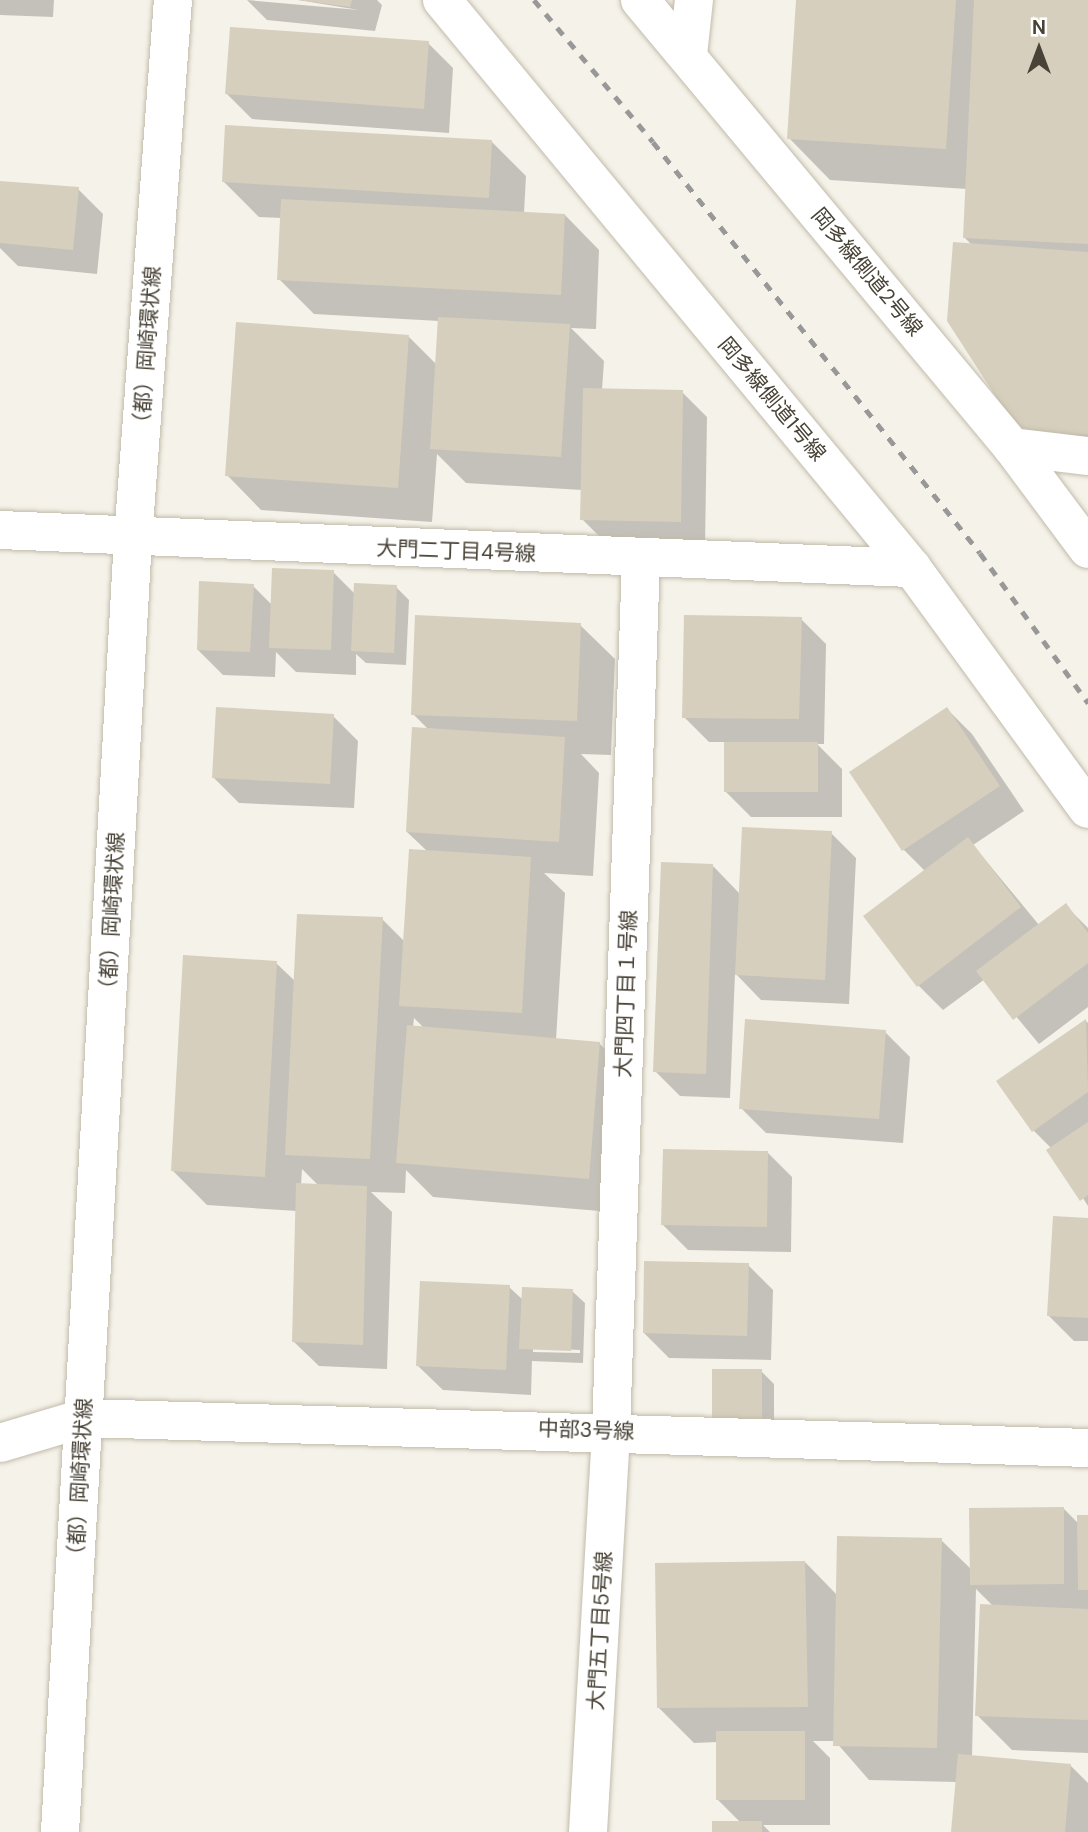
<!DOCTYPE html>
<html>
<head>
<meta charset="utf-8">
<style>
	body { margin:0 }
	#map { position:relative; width:1088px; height:1832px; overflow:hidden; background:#f5f2e9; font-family:"DM Sans","Noto Sans JP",sans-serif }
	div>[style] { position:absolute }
	.shadow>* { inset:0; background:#0003 }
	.building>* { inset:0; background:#d7cfbd }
	.roads { filter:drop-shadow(0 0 2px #c1bbab) drop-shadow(0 0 2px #c1bbab) }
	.minor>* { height:38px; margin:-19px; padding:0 19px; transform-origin:19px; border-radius:19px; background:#fff }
	.tertiary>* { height:38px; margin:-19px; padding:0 19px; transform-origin:19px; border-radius:19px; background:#fff }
	.rail>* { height:5px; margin-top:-2.5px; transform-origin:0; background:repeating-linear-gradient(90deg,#989898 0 9px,transparent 0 18px) }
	span { translate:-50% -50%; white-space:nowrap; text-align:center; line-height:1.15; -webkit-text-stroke:5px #fff; paint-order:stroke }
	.street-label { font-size:21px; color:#494337 }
	.north { position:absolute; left:1004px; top:14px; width:70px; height:70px; -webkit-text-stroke:5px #fff; paint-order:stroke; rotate:0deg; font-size:19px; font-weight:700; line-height:28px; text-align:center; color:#494337 }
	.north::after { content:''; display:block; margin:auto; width:24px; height:32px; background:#494337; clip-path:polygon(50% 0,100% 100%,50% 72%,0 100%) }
</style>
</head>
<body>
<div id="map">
	<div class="shadow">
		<i style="clip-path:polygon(0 0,54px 0,53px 17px,0 15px)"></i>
		<i style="clip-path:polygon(247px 0,359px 10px,298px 0,377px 0,382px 5px,375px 31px,267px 20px)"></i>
		<i style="clip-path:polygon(798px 0,1088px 0,1088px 467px,1055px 465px,972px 245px,965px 238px,967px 189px,830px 180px,789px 138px)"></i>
		<i style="clip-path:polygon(428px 43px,453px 68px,449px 133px,252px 119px,227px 94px)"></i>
		<i style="clip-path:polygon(491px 141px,526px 176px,524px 213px,565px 215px,599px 250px,596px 329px,571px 328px,604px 361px,602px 390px,682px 392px,707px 417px,705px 547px,607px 544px,582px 519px,582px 490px,466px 483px,437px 454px,432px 522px,261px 510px,227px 475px,409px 337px,436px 364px,439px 321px,314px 314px,279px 279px,282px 218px,259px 217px,224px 182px)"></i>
		<i style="clip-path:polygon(0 182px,78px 189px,103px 214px,97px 274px,18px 266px,0 248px)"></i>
		<i style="clip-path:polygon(333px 572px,355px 594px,396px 587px,409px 600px,406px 665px,366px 663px,356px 654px,356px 675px,296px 672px,276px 652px,275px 677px,223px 675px,198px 650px,253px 586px,273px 606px)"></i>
		<i style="clip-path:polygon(801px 619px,826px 644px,824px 744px,817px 744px,842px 769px,842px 817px,751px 817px,726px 792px,726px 742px,709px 742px,684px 717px)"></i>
		<i style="clip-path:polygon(evenodd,580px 625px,615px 659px,611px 755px,581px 754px,599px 773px,593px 876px,544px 873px,565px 893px,556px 1040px,599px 1043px,634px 1078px,623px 1213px,433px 1197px,406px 1170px,405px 1193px,371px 1192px,392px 1212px,387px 1369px,319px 1366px,293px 1341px,297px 1211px,207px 1205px,173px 1171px,276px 963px,296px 982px,382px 919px,405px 942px,428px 852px,407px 832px,429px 730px,413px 714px,580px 625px,414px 1018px,425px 1029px,413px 1028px,414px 1018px,580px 625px,302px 1169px,318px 1185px,301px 1185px,302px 1169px)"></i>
		<i style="clip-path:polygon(947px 709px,972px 734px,1024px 811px,973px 845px,1039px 925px,1066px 906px,1088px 928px,1088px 1007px,1039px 1044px,985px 979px,943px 1010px,918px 985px,925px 871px,904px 850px,852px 772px)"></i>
		<i style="clip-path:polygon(333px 716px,358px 741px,354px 808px,239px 803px,214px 778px)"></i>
		<i style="clip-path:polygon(831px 833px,856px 858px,849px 1004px,761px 1000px,735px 973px,730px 1098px,680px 1096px,655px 1071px,713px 866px,740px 894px)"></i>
		<i style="clip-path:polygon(1086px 1021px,1088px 1023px,1088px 1206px,1051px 1148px,1033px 1130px)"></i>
		<i style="clip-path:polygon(885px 1032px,910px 1057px,903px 1143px,766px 1133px,741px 1108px)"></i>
		<i style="clip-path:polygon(767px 1152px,792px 1177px,791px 1252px,688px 1250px,663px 1225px)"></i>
		<i style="clip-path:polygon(1088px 1219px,1088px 1341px,1074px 1341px,1049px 1316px)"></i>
		<i style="clip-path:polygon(748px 1265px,773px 1290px,771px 1360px,669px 1358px,644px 1333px)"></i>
		<i style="clip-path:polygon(evenodd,509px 1287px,523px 1300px,572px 1291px,585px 1303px,583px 1363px,532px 1361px,531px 1395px,443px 1390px,417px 1365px,509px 1287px,533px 1348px,580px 1350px,580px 1353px,533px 1352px,533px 1348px)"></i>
		<i style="clip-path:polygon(761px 1371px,774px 1384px,774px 1432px,726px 1432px)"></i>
		<i style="clip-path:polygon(1063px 1508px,1079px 1524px,1088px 1517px,1088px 1753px,1012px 1750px,977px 1715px,994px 1607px,976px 1589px,972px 1757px,1071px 1766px,1088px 1783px,1088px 1832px,953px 1832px,957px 1782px,869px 1780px,835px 1741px,813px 1741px,830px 1758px,830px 1825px,763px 1825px,770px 1832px,714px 1832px,741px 1823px,718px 1800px,718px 1742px,694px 1743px,659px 1708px,805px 1562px,838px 1596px,941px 1540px,972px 1570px)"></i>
	</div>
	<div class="building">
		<i style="clip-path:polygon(299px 0,352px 0,350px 7px)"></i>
		<i style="clip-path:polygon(796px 0,956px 0,946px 149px,787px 139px)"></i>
		<i style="clip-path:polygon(974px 0,1088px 0,1088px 244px,963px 238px)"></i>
		<i style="clip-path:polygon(230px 27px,429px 41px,424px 109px,225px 94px)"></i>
		<i style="clip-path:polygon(225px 125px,492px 140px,489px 198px,222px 182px)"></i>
		<i style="clip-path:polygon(0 181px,79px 187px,73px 250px,0 243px)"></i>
		<i style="clip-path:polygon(281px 199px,565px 214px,561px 295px,277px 280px)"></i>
		<i style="clip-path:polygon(953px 242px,1088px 252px,1088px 435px,1018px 431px,947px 321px)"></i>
		<i style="clip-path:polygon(438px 317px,570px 324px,561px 457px,430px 449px)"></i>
		<i style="clip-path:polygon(236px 322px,409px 335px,398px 488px,225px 476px)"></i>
		<i style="clip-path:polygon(583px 388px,683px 390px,681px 522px,580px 520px)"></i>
		<i style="clip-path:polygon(272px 568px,334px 570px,331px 650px,269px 648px)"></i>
		<i style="clip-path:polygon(199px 581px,254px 584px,250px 652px,197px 650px)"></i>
		<i style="clip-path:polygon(354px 583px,397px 585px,394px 653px,351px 651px)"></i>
		<i style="clip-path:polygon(415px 615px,581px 623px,577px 721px,411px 715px)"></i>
		<i style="clip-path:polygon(684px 615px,802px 617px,799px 719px,682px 718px)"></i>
		<i style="clip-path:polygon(216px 707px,334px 714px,330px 784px,212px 778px)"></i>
		<i style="clip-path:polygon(947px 707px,1000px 786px,902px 851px,849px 772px)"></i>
		<i style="clip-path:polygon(412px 727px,565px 737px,559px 842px,406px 832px)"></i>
		<i style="clip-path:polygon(724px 742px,818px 742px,818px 792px,724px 792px)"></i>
		<i style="clip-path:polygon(742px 827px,832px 831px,825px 980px,735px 975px)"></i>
		<i style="clip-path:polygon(968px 837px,1021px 907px,917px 987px,863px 916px)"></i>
		<i style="clip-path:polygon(409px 849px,531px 857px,522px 1013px,399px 1006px)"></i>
		<i style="clip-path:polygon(661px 862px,713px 864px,706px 1074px,653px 1072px)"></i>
		<i style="clip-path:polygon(1066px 903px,1088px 933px,1088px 963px,1013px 1020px,976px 971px)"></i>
		<i style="clip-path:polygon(297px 914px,383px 917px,370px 1159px,285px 1155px)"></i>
		<i style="clip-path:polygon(183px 955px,277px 961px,265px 1177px,171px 1171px)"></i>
		<i style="clip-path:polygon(745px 1019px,886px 1030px,879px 1119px,739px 1109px)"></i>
		<i style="clip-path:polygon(1086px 1019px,1088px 1092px,1032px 1132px,996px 1081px)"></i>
		<i style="clip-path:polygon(407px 1025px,600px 1042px,589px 1179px,396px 1163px)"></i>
		<i style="clip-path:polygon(1088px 1122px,1088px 1195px,1080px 1201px,1046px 1150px)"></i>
		<i style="clip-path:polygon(663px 1149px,768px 1151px,767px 1227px,661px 1225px)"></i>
		<i style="clip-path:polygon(296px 1183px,367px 1186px,363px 1345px,292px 1342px)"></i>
		<i style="clip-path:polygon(1053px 1216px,1088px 1218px,1088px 1318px,1047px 1316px)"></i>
		<i style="clip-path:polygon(644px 1261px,749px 1263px,747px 1336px,643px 1333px)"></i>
		<i style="clip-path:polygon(420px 1281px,510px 1285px,506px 1370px,416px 1366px)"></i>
		<i style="clip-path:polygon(522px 1287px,573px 1289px,571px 1351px,519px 1349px)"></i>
		<i style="clip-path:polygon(712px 1369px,762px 1369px,762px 1420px,712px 1420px)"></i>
		<i style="clip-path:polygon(1064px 1507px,1064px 1584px,970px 1585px,969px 1508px)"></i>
		<i style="clip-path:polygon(1077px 1515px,1088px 1515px,1088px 1590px,1078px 1590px)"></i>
		<i style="clip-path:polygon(837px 1536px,942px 1538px,937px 1748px,833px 1746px)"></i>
		<i style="clip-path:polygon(805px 1561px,808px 1707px,657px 1708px,655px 1563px)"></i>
		<i style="clip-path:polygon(980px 1604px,1088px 1609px,1088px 1720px,975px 1716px)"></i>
		<i style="clip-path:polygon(716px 1731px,805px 1731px,805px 1800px,716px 1800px)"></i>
		<i style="clip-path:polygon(958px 1754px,1071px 1764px,1065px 1832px,951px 1832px)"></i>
		<i style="clip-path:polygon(712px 1821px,762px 1821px,762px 1832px,712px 1832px)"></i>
	</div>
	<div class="roads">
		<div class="minor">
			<i style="left:442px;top:0;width:737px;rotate:50.39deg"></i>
			<i style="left:912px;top:568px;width:298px;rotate:53.9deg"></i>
			<i style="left:640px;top:0;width:582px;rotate:50.23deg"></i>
			<i style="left:1012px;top:447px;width:127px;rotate:53.3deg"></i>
			<i style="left:688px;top:55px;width:55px;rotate:-83.8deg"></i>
			<i style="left:1012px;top:447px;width:77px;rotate:6.8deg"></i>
			<i style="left:0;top:530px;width:913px;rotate:2.39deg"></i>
			<i style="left:0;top:1443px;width:88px;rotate:-16.6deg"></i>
			<i style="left:588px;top:1832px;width:402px;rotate:-86.7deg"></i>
			<i style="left:611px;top:1431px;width:874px;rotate:-88.03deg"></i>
		</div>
		<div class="tertiary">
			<i style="left:84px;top:1418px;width:1004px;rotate:1.71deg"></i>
			<i style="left:60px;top:1832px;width:1295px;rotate:-86.77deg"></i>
			<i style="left:133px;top:539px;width:540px;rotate:-85.76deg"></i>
		</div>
	</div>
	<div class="rail">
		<i style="left:534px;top:0;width:185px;rotate:50deg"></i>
		<i style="left:653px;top:142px;width:525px;rotate:51.49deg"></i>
		<i style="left:980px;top:553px;width:185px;rotate:54.2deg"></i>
	</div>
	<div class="street-label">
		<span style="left:867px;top:272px;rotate:50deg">岡多線側道2号線</span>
		<span style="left:147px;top:350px;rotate:-86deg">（都）岡崎環状線</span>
		<span style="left:772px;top:399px;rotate:50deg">岡多線側道1号線</span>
		<span style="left:456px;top:551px;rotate:2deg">大門二丁目4号線</span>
		<span style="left:112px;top:916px;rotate:-87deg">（都）岡崎環状線</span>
		<span style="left:626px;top:994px;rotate:-88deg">大門四丁目１号線</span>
		<span style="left:586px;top:1430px;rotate:2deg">中部3号線</span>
		<span style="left:80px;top:1482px;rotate:-87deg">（都）岡崎環状線</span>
		<span style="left:600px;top:1631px;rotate:-87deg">大門五丁目5号線</span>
	</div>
	<div class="north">N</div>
</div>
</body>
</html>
